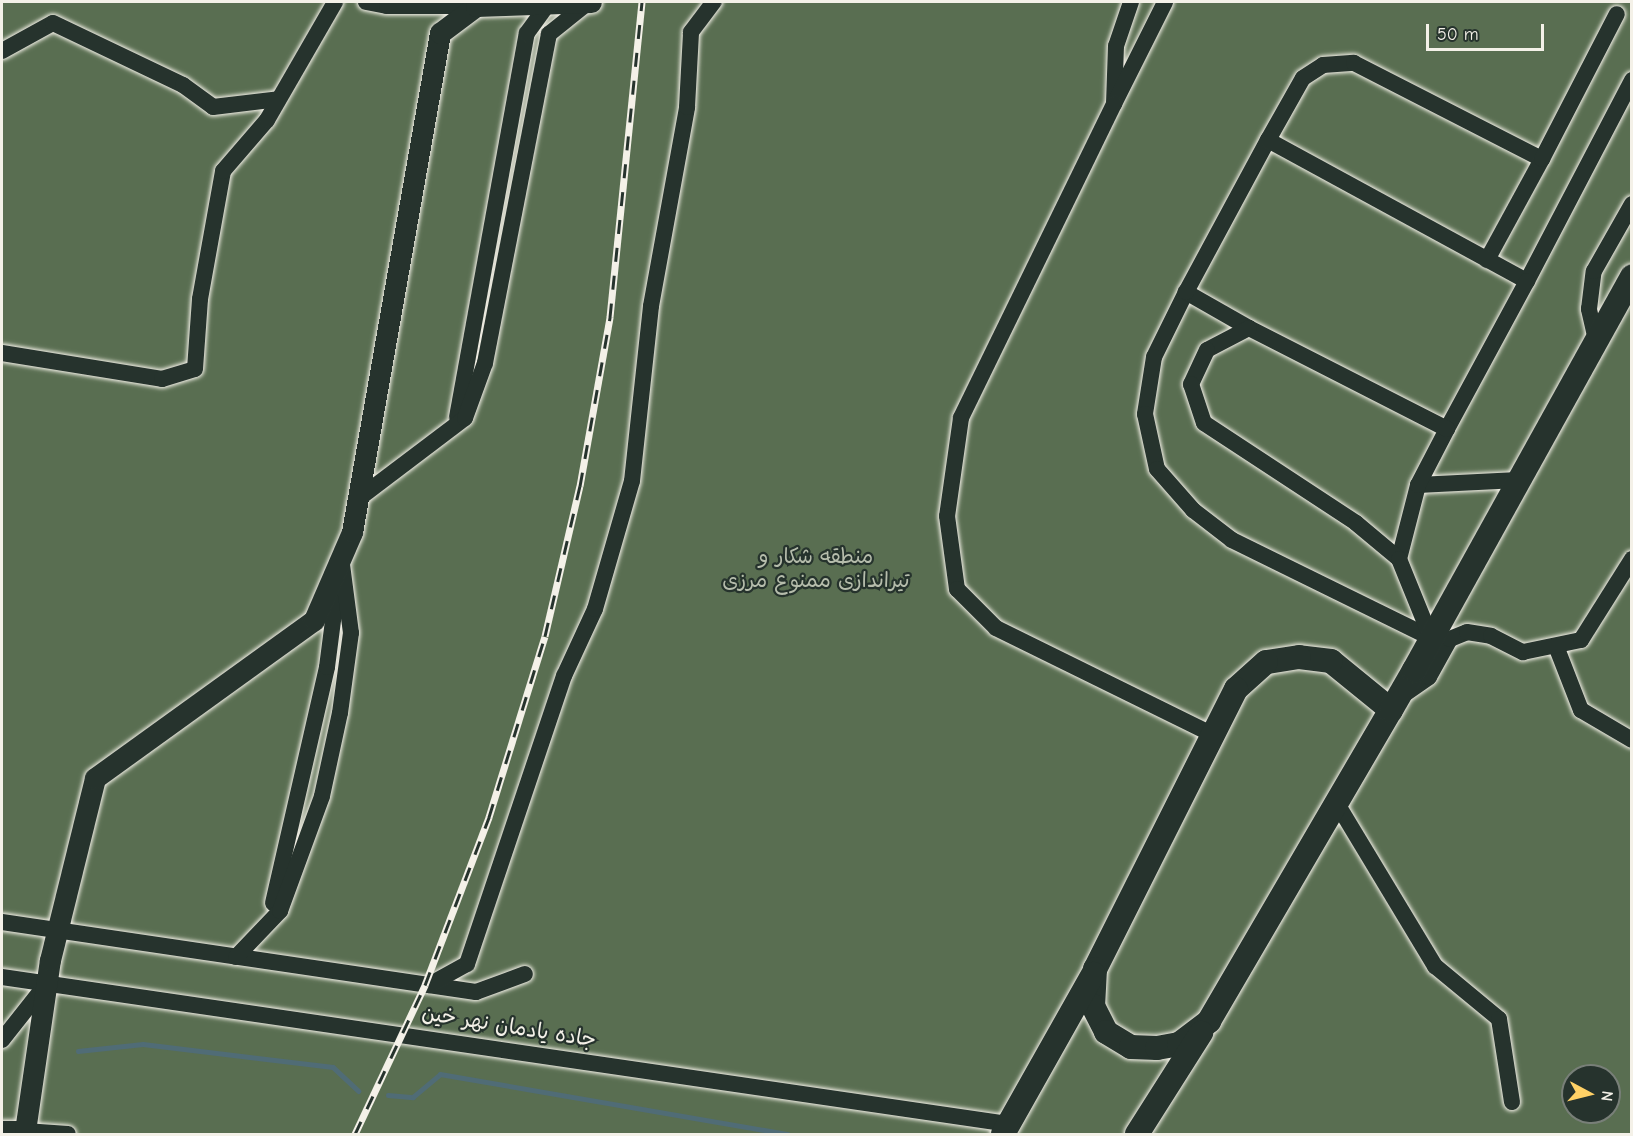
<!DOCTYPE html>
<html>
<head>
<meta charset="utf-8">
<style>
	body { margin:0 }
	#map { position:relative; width:1633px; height:1136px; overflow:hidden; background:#353d37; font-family:"Comic Neue","Playpen Sans Arabic",sans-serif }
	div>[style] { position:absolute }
	.green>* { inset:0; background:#596e51 }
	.stream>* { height:4.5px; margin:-2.25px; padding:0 2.25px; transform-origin:2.25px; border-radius:2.25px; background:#506c76 }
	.roads { filter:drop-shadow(0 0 2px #f4f1e8) drop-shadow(0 0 2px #f4f1e8) }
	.minor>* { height:16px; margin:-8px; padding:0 8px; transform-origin:8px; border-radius:8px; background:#26332d }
	.major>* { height:21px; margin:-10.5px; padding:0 10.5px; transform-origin:10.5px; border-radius:10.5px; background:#26332d }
	.highway>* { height:24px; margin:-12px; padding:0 12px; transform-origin:12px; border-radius:12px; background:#26332d }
	.rail>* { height:7px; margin-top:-3.5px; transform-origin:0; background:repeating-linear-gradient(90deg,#26332d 0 14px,#f4f1e8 0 28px); box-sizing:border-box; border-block:2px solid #f4f1e8 }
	span { translate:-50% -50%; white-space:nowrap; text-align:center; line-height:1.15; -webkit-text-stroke:4.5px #26332d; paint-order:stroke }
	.park-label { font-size:21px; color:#b6bdac }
	.street-label { font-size:21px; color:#f4f1e8 }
	.frame { position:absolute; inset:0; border:3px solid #f4f1e8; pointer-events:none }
	.north { position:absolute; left:1561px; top:1064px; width:60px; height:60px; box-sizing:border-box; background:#26332d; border:2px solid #787f78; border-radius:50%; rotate:97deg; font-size:16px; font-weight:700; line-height:24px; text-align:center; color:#f4f1e8 }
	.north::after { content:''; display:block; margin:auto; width:21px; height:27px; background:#ffd166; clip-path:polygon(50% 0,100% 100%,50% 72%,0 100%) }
	.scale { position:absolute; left:1426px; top:24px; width:118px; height:27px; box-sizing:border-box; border:3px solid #f4f1e8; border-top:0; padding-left:8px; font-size:18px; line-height:21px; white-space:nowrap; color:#f4f1e8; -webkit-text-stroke:4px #26332d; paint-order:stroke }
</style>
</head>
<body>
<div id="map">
	<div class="green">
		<i style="clip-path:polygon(evenodd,2px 2px,1631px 2px,1631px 1134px,2px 1134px,2px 2px,1573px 1076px,1609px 1076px,1609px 1112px,1573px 1112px,1573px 1076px)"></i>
	</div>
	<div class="stream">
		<i style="left:78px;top:1051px;width:65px;rotate:-6.1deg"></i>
		<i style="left:143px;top:1044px;width:191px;rotate:6.9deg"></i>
		<i style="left:333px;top:1067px;width:35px;rotate:43deg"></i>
		<i style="left:388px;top:1095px;width:25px;rotate:5deg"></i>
		<i style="left:413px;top:1097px;width:35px;rotate:-40deg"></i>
		<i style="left:440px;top:1074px;width:353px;rotate:9.8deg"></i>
	</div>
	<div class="roads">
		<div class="minor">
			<i style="left:366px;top:2px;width:21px;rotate:11deg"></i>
			<i style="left:387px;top:6px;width:89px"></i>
			<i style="left:1131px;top:2px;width:46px;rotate:108.8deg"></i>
			<i style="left:1116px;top:46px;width:58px;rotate:92deg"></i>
			<i style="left:1114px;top:104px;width:114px;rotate:-63.4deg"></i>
			<i style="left:2px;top:51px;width:58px;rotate:-28.8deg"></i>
			<i style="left:53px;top:23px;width:144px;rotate:25.5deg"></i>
			<i style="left:183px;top:85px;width:37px;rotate:36deg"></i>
			<i style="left:213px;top:107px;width:66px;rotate:-6.9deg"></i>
			<i style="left:1114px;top:104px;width:349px;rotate:116deg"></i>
			<i style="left:961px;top:418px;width:99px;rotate:98.1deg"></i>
			<i style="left:947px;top:516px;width:74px;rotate:82.2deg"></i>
			<i style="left:957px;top:589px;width:55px;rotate:45deg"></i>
			<i style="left:996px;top:628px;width:242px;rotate:26.2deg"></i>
			<i style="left:1268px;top:140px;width:71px;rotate:-60.6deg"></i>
			<i style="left:1303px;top:78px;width:24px;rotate:-33deg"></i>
			<i style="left:1323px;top:65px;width:31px;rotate:-4deg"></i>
			<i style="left:1354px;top:63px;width:211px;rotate:27.1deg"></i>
			<i style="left:1542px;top:159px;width:115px;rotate:118.6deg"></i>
			<i style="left:1542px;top:159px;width:163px;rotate:-62.7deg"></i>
			<i style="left:1527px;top:281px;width:227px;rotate:-62.4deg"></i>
			<i style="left:1186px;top:292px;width:72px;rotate:116.2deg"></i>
			<i style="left:1154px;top:357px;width:58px;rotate:99deg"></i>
			<i style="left:1145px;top:414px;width:56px;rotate:77.7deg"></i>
			<i style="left:1157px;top:469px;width:55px;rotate:48.7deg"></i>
			<i style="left:1193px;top:510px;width:49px;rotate:37.6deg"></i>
			<i style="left:1232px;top:540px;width:222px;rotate:26.2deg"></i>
			<i style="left:1249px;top:328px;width:73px;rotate:-150.3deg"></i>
			<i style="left:1186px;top:292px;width:173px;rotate:-61.7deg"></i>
			<i style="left:1268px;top:140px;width:295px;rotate:28.6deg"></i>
			<i style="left:1527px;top:281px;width:168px;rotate:118.4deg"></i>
			<i style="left:1596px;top:340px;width:32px;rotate:-103deg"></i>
			<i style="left:1589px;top:309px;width:38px;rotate:-83deg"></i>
			<i style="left:1594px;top:271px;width:77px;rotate:-60.4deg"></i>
			<i style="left:2px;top:353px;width:162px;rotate:9.2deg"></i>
			<i style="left:162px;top:379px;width:34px;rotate:-17deg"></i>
			<i style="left:195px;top:369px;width:70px;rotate:-85.9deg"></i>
			<i style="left:200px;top:299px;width:130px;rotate:-79.8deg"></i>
			<i style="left:223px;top:171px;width:67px;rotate:-49.2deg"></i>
			<i style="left:267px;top:120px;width:136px;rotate:-60deg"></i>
			<i style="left:457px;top:417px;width:390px;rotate:-79.7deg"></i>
			<i style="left:527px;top:33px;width:37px;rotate:-54deg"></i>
			<i style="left:1418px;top:485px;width:100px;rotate:-2.9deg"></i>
			<i style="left:358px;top:499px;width:134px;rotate:-37.1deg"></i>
			<i style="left:465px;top:418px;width:59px;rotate:-70deg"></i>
			<i style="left:485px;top:363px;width:335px;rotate:-79deg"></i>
			<i style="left:549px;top:34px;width:51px;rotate:-38.7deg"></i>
			<i style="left:1399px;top:559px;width:76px;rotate:-75.6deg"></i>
			<i style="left:1418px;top:485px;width:63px;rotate:-62.6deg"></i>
			<i style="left:1447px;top:429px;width:222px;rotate:-153deg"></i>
			<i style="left:1249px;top:328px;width:47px;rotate:152.4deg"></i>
			<i style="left:1207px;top:350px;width:38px;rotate:115deg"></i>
			<i style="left:1191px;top:384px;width:41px;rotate:71.6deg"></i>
			<i style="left:1204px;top:423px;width:182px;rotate:33.3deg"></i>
			<i style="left:1356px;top:523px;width:56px;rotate:39.9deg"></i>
			<i style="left:1399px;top:559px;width:85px;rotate:67.9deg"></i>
			<i style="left:1556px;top:646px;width:69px;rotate:68.7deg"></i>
			<i style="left:1581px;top:710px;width:59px;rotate:30.5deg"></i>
			<i style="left:1402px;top:696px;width:33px;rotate:-35deg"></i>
			<i style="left:1429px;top:677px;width:43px;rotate:-61.1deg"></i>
			<i style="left:1450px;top:639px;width:18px;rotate:-22deg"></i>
			<i style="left:1467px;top:632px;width:24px;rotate:9deg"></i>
			<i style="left:1491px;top:636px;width:36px;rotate:27deg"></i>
			<i style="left:1523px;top:652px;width:59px;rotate:-11.7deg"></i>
			<i style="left:1581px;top:640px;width:96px;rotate:-57.8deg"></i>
			<i style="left:1336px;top:802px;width:192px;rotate:58.9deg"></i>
			<i style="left:1435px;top:966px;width:83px;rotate:39.6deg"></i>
			<i style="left:1499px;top:1019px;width:84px;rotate:81.1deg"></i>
			<i style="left:273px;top:903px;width:242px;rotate:-77.1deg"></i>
			<i style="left:327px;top:667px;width:86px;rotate:-82.6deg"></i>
			<i style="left:2px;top:922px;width:479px;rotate:8.4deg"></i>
			<i style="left:476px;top:992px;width:52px;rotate:-20.2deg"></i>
			<i style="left:236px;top:957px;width:64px;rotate:-46.3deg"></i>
			<i style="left:280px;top:911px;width:122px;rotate:-69.9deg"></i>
			<i style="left:322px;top:796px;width:85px;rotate:-77.8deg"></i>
			<i style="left:340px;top:713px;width:81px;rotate:-82.2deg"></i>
			<i style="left:351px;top:633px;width:77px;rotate:-97.5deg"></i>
			<i style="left:2px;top:977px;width:1018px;rotate:8.31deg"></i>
			<i style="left:429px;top:985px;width:43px;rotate:-28.9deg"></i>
			<i style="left:467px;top:964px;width:304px;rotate:-71.4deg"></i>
			<i style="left:564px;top:676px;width:74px;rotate:-65.2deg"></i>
			<i style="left:595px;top:609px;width:133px;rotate:-73.9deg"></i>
			<i style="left:632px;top:481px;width:176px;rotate:-83.8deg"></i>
			<i style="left:651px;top:306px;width:202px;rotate:-79.7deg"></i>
			<i style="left:687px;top:107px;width:75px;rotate:-86.9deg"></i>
			<i style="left:691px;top:32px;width:38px;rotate:-53deg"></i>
			<i style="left:2px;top:1040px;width:73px;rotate:-51.7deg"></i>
			<i style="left:24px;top:1134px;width:3px;rotate:-72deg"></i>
			<i style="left:25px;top:1131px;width:43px;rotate:4deg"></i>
		</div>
		<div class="major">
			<i style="left:2px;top:1131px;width:23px"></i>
			<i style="left:25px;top:1131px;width:173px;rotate:-81.7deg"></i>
			<i style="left:50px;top:960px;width:187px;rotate:-76.1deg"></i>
			<i style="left:95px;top:778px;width:270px;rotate:-35.8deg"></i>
			<i style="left:314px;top:620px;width:96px;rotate:-66.6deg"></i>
			<i style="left:352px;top:532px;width:507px;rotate:-80deg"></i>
			<i style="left:440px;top:33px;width:45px;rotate:-36.9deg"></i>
			<i style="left:476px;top:6px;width:115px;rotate:-2deg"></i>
		</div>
		<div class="highway">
			<i style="left:1391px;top:710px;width:77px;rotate:-140.8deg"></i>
			<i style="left:1331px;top:661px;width:32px;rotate:-173deg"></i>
			<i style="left:1299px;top:657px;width:33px;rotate:171deg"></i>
			<i style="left:1266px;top:662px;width:40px;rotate:138deg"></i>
			<i style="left:1236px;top:689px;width:313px;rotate:116.7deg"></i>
			<i style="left:1095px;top:969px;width:37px;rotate:93deg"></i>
			<i style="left:1093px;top:1006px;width:29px;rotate:63deg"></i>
			<i style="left:1106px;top:1032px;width:29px;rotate:31deg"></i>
			<i style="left:1131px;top:1047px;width:26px;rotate:2deg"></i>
			<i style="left:1157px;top:1048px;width:22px;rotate:-10deg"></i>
			<i style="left:1179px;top:1044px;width:38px;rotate:-37deg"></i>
			<i style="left:1209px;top:1021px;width:360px;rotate:-59.7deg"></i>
			<i style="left:1391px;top:710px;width:46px;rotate:-60.1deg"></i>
			<i style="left:1414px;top:670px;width:450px;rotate:-61deg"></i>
			<i style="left:1003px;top:1134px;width:184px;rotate:-60.6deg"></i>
			<i style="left:1137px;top:1134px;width:120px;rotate:-57.6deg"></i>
		</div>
	</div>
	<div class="rail">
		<i style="left:355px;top:1134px;width:165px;rotate:-64.8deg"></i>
		<i style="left:425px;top:985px;width:180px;rotate:-69.1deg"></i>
		<i style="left:489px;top:817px;width:189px;rotate:-72.8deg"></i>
		<i style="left:545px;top:636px;width:154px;rotate:-76.9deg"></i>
		<i style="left:580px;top:486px;width:172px;rotate:-79.9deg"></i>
		<i style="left:610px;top:317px;width:317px;rotate:-84.2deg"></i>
	</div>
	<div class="park-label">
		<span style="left:816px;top:568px">منطقه شکار و<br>تیراندازی ممنوع مرزی</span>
	</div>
	<div class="street-label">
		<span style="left:509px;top:1026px;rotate:9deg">جاده یادمان نهر خین</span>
	</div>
	<div class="frame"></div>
	<div class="north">N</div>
	<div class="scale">50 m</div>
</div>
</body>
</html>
